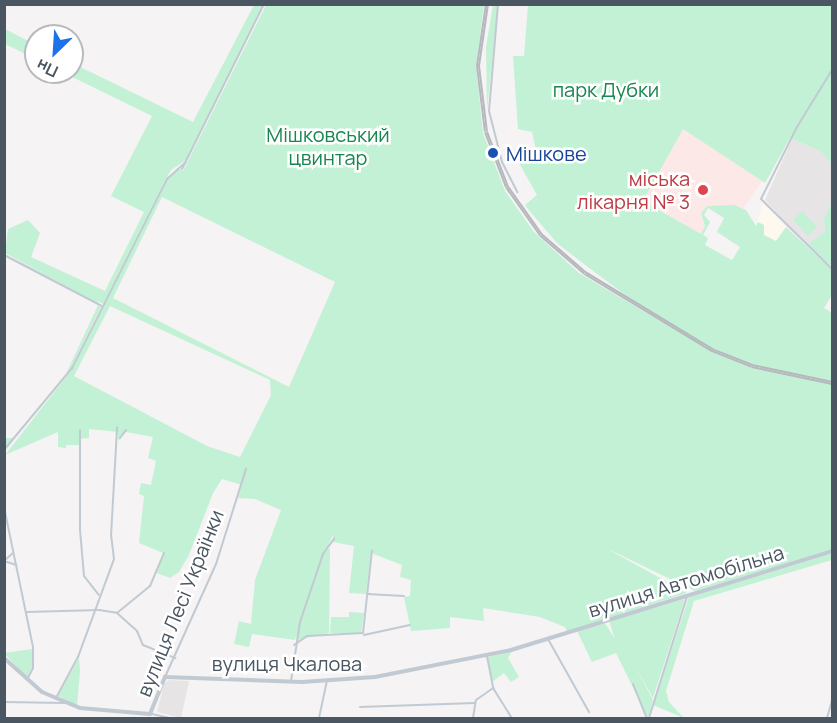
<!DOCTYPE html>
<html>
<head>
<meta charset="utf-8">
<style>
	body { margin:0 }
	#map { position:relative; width:837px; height:723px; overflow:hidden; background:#f5f3f3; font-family:Manrope,sans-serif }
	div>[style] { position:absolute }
	.commercial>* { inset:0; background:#fdf9ef }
	.education>* { inset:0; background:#e6e4e5 }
	.medical>* { inset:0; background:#fce8e6 }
	.green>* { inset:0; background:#c3f1d5 }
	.minor>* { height:2px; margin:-1px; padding:0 1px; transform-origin:1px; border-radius:1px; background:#c1cad2 }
	.tertiary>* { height:4px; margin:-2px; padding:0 2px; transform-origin:2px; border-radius:2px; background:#c1cad2 }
	.rail>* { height:4px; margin-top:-2px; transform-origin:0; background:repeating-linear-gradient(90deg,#fff 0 4.5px,#b5b8bd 0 9px); box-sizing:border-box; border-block:2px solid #b5b8bd }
	.dots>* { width:16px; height:16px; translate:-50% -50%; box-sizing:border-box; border:3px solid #fff; border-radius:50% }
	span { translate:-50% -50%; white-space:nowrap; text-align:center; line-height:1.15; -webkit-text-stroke:5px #fff; paint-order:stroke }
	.park-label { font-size:20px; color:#17864f }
	.transit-label { font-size:20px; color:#164399 }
	.left { translate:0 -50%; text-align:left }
	.health-label { font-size:20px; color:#be3a42 }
	.right { translate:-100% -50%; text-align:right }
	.street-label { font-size:20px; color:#4a5661 }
	.frame { position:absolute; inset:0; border:6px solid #4a5661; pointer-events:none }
	.north { position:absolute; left:24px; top:24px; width:60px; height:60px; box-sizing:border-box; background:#fff; border:2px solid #b7bbc0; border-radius:50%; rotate:205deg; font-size:16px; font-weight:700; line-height:24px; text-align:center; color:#4a5661 }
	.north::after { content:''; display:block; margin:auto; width:21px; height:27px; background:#1a73e8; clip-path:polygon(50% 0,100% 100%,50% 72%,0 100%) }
</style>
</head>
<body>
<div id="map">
	<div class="commercial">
		<i style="clip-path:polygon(763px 203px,786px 227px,777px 242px,763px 235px,763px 225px,756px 226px)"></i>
	</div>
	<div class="education">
		<i style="clip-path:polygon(792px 139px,820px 151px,832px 164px,832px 202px,824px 219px,825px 232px,812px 244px,807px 245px,765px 200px)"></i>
		<i style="clip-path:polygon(169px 680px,189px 681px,181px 718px,157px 712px,164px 684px)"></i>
	</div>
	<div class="medical">
		<i style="clip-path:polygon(683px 128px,762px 181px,743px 209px,708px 205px,701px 213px,705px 226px,701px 235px,643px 201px)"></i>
	</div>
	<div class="green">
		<i style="clip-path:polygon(254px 5px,263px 5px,186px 160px,171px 170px,166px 179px,103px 304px,5px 253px,8px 229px,28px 220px,40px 233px,31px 257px,105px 291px,144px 212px,111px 196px,152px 116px,62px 72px,72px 72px,72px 63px,193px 122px)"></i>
		<i style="clip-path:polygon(evenodd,266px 5px,484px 5px,476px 66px,483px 133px,505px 191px,534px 232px,579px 273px,711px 351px,753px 367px,832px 383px,832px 550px,695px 591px,606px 548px,687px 593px,567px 632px,565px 627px,540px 617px,483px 608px,484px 621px,450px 617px,450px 628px,411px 631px,404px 597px,410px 596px,411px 580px,400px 577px,402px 565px,371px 553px,366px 594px,349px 593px,354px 546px,333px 542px,333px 535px,326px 551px,330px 548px,329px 633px,297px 640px,296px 636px,295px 640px,252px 634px,249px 647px,234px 644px,239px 621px,251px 624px,255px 580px,281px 510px,255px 499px,238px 498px,242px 485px,222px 479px,213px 493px,189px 555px,179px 572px,170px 578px,157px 573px,163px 553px,139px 543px,144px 496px,139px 494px,141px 483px,151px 485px,156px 461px,148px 458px,153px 437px,126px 432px,118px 441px,118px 432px,89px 429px,89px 438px,80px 439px,80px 445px,66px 445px,66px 448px,58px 447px,58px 432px,5px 455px,73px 368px,168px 179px,178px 168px,183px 171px,266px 5px,162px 197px,335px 282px,289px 387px,113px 298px,162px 197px,266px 5px,110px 306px,270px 380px,271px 395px,240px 457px,207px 446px,74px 376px,110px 306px)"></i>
		<i style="clip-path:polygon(493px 5px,498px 5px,487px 110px,486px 47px)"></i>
		<i style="clip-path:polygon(evenodd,528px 5px,832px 5px,832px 164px,820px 151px,790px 138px,765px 183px,683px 129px,643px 201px,701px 234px,705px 226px,701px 213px,707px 206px,734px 205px,746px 210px,756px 226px,758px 222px,764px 225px,764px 235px,776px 241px,786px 227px,832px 270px,832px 295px,824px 308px,832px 313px,832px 382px,753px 365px,700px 343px,648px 312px,588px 267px,558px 244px,532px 214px,525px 205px,537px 195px,518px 161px,537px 155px,532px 132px,518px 129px,513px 56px,524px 56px,528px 5px,708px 208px,724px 218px,717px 232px,740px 247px,732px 260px,705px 245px,708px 238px,703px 235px,710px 222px,704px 215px,708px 208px)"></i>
		<i style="clip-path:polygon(5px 29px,36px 45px,36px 59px,5px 44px)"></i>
		<i style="clip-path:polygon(832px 202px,832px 267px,807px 245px,825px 232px,824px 219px)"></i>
		<i style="clip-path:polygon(802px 211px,817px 227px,808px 236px,793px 220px)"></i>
		<i style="clip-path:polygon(5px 254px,96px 299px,101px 307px,68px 373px,5px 449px,5px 438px,13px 438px,66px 374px,98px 305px)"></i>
		<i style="clip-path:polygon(832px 553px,832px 560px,694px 601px,666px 691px,669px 702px,684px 718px,653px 705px,689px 597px)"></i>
		<i style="clip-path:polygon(685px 599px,653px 698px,634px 664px,653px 700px,648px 718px,616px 653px,592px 662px,577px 631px,605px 623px,615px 639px,609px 621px)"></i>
		<i style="clip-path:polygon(349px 612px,364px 613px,361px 634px,330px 633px,331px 617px,349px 617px)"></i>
		<i style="clip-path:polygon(32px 649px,32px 667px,27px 678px,4px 653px)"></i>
		<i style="clip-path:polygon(512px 651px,508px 658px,519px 677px,511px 682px,504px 673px,492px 682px,488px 657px)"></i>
		<i style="clip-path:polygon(79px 658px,80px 671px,77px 706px,58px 696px)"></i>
	</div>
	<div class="minor">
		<i style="left:498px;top:4px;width:107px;rotate:94.8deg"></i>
		<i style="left:489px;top:111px;width:53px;rotate:75.7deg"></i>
		<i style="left:502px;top:162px;width:34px;rotate:63deg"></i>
		<i style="left:832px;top:70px;width:67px;rotate:121.6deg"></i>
		<i style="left:797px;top:127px;width:80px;rotate:116.6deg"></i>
		<i style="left:761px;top:199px;width:100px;rotate:44.6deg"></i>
		<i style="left:182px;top:169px;width:184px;rotate:-63.6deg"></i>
		<i style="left:4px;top:255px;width:110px;rotate:27.5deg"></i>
		<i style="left:80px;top:430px;width:100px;rotate:90deg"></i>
		<i style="left:80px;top:530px;width:46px;rotate:85deg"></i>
		<i style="left:84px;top:576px;width:24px;rotate:52deg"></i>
		<i style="left:120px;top:438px;width:10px;rotate:-53deg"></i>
		<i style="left:4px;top:450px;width:107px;rotate:-50.3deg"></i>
		<i style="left:72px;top:368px;width:212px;rotate:-63.3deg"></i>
		<i style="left:167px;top:179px;width:25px;rotate:-42deg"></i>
		<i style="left:4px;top:507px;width:143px;rotate:78.3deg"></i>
		<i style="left:33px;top:647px;width:21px;rotate:90deg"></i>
		<i style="left:33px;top:668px;width:13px;rotate:117deg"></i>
		<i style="left:4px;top:561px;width:13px;rotate:18deg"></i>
		<i style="left:4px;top:561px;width:12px;rotate:-42deg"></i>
		<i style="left:367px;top:594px;width:37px;rotate:3deg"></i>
		<i style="left:27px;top:612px;width:72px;rotate:-1.6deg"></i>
		<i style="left:99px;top:610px;width:18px;rotate:9deg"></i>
		<i style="left:117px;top:613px;width:27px;rotate:42deg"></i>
		<i style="left:137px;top:631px;width:15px;rotate:67deg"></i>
		<i style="left:143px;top:645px;width:35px;rotate:22deg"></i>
		<i style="left:117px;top:613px;width:43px;rotate:-39.3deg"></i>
		<i style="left:150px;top:586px;width:36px;rotate:-67deg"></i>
		<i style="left:364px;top:635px;width:47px;rotate:-12.3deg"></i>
		<i style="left:548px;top:639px;width:84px;rotate:60.7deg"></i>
		<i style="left:294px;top:645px;width:16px;rotate:-35deg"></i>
		<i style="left:307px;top:636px;width:56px;rotate:-3.1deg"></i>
		<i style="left:363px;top:633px;width:83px;rotate:-83.8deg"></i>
		<i style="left:487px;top:656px;width:33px;rotate:79deg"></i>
		<i style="left:493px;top:688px;width:36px;rotate:58deg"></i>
		<i style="left:165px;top:677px;width:124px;rotate:-65.7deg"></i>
		<i style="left:216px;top:564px;width:100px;rotate:-72.5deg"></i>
		<i style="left:291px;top:681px;width:60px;rotate:-81.3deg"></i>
		<i style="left:300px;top:622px;width:72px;rotate:-71.3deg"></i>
		<i style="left:323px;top:554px;width:19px;rotate:-54deg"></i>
		<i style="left:633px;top:684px;width:37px;rotate:68deg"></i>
		<i style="left:56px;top:698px;width:47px;rotate:-61.8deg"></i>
		<i style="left:78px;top:657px;width:104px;rotate:-69.8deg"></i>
		<i style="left:114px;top:559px;width:23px;rotate:-97deg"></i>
		<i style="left:111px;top:536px;width:109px;rotate:-86.8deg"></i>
		<i style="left:4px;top:702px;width:61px;rotate:0.9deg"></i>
		<i style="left:360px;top:707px;width:115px;rotate:-2deg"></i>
		<i style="left:152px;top:714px;width:17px;rotate:13deg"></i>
		<i style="left:319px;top:718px;width:39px;rotate:-78deg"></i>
		<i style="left:473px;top:718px;width:18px;rotate:-81deg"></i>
		<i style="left:476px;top:700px;width:21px;rotate:-35deg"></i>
		<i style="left:649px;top:718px;width:127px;rotate:-72.6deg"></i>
		<i style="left:827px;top:718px;width:19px;rotate:-74deg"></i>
	</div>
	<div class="tertiary">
		<i style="left:4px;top:658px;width:51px;rotate:41.8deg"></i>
		<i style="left:42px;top:692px;width:41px;rotate:22.8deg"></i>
		<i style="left:80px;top:708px;width:70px;rotate:4.9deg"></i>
		<i style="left:150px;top:714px;width:40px;rotate:-68deg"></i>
		<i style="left:165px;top:677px;width:137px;rotate:2.1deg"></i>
		<i style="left:302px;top:682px;width:73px;rotate:-3.9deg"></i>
		<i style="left:375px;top:677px;width:139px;rotate:-11.2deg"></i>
		<i style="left:511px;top:650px;width:336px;rotate:-17.1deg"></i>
	</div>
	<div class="rail">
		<i style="left:487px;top:4px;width:63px;rotate:98.3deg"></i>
		<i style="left:478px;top:66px;width:66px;rotate:83.1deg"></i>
		<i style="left:486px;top:132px;width:59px;rotate:69.1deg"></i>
		<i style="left:507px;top:187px;width:59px;rotate:54.7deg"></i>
		<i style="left:541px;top:235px;width:58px;rotate:40.8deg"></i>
		<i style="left:585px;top:273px;width:149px;rotate:31.2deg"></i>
		<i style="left:712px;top:350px;width:43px;rotate:21.8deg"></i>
		<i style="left:752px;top:366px;width:82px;rotate:12deg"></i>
	</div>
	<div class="dots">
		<i style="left:493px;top:153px;background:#1a4fb4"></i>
		<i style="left:703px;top:190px;background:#e0444e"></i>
	</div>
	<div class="park-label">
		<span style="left:606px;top:89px">парк Дубки</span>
		<span style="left:328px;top:146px">Мішковський<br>цвинтар</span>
	</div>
	<div class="transit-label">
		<span class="left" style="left:506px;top:153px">Мішкове</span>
	</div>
	<div class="health-label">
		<span class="right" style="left:690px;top:190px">міська<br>лікарня № 3</span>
	</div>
	<div class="street-label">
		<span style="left:686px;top:581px;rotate:-17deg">вулиця Автомобільна</span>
		<span style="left:180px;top:603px;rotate:-68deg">вулиця Лесі Українки</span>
		<span style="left:287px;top:663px">вулиця Чкалова</span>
	</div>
	<div class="frame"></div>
	<div class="north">Пн</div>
</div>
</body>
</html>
